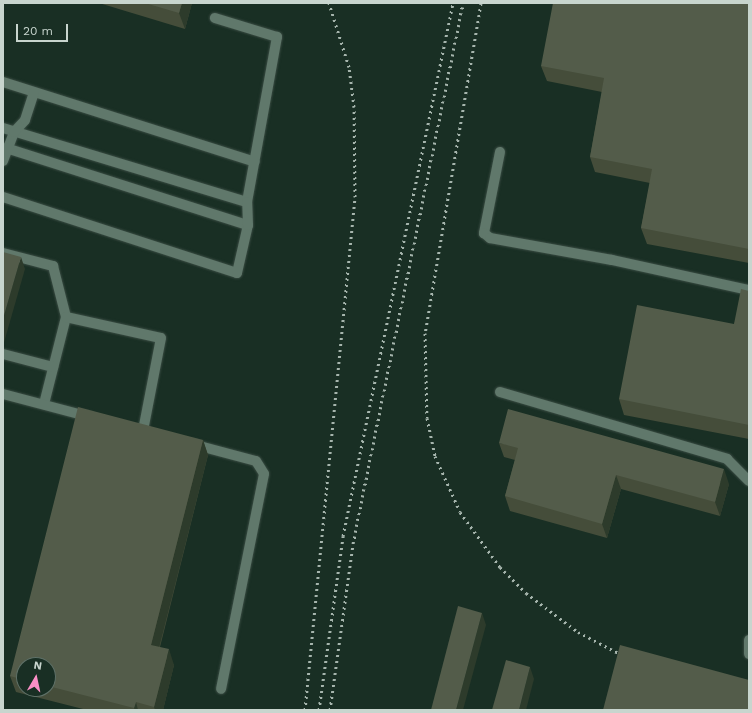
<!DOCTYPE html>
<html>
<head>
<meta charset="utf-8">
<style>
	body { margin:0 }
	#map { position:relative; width:752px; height:713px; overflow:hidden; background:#192f24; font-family:"Work Sans",sans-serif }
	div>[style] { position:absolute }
	.roads { filter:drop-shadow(0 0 1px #3a4c43) drop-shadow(0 0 1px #3a4c43) }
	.minor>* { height:10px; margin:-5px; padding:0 5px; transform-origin:5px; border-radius:5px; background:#60786b }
	.rail>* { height:3px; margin-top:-1.5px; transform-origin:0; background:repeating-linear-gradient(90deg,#a6b5ad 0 2px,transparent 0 6px) }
	.wall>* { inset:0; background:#454d3a }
	.shaded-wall>* { inset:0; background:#2d3b2b }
	.building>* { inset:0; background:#535c4a }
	span { translate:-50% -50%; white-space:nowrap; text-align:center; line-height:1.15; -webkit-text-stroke:3.5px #192f24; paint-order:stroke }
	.frame { position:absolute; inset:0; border:4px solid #c8d5ce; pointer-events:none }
	.north { position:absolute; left:16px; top:657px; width:40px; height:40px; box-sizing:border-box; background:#192f24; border:1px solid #5f7168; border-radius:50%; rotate:9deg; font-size:11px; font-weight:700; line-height:16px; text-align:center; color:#c8d5ce }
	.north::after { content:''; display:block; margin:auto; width:14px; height:18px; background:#fb8fc6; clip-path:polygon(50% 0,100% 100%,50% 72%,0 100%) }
	.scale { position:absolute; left:16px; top:24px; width:52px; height:18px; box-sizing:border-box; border:2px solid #c8d5ce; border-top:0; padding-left:5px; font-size:12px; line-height:14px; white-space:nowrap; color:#c8d5ce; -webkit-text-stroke:3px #192f24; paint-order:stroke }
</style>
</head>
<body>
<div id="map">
	<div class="roads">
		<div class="minor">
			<i style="left:3px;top:82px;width:264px;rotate:17.6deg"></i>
			<i style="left:3px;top:128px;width:255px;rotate:16.9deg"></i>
			<i style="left:247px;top:202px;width:168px;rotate:-79.7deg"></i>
			<i style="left:277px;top:37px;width:65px;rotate:-163deg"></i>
			<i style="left:6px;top:148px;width:254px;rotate:17.7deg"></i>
			<i style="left:500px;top:152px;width:83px;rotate:101.2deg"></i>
			<i style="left:484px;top:233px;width:8px;rotate:40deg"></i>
			<i style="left:490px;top:238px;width:124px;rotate:10.2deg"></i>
			<i style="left:612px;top:260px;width:140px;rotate:12.4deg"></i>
			<i style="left:3px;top:161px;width:31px;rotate:-69deg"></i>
			<i style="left:14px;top:132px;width:16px;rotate:-47deg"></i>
			<i style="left:25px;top:120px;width:29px;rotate:-72deg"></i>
			<i style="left:3px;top:197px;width:246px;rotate:18deg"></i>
			<i style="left:237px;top:273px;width:49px;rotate:-77.1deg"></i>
			<i style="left:248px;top:225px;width:23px;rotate:-92deg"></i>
			<i style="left:3px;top:253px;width:52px;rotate:14.6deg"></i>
			<i style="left:53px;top:266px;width:53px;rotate:75.7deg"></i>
			<i style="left:66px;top:317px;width:90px;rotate:104.2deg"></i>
			<i style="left:66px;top:317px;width:97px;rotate:12.5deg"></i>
			<i style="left:161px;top:338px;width:95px;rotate:101deg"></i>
			<i style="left:3px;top:354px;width:52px;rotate:14.6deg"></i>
			<i style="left:500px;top:392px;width:237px;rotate:16.4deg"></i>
			<i style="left:727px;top:459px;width:31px;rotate:45deg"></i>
			<i style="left:3px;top:394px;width:90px;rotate:14.8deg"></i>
			<i style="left:192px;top:444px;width:66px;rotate:14.9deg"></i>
			<i style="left:256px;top:461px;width:15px;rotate:58deg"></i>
			<i style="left:264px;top:474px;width:219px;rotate:101.3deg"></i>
			<i style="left:749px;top:640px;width:14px;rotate:90deg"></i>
		</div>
	</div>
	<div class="rail">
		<i style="left:481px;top:3px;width:335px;rotate:99.6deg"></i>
		<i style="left:425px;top:333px;width:85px;rotate:88.7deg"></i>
		<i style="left:427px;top:418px;width:39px;rotate:78deg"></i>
		<i style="left:435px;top:456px;width:61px;rotate:65.9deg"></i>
		<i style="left:460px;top:512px;width:68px;rotate:54deg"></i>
		<i style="left:500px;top:567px;width:37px;rotate:45deg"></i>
		<i style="left:526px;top:593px;width:65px;rotate:36.9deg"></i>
		<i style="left:578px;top:632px;width:56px;rotate:27.5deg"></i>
		<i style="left:305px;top:710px;width:515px;rotate:-84.43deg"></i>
		<i style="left:355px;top:197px;width:90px;rotate:-90.6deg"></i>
		<i style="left:354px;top:107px;width:40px;rotate:-97.1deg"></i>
		<i style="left:349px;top:67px;width:67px;rotate:-107.4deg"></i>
		<i style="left:319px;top:710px;width:176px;rotate:-82.1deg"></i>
		<i style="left:343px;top:536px;width:544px;rotate:-78.34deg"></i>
		<i style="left:330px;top:710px;width:174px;rotate:-82.1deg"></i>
		<i style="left:354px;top:538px;width:546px;rotate:-78.48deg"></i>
	</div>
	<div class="wall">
		<i style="clip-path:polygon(99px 3px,192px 3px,185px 29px)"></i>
		<i style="clip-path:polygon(749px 3px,749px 263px,647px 244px,641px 228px,650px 183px,595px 172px,590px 157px,602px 92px,547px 81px,541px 66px)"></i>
		<i style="clip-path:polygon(749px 291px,749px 439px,624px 415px,619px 399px,734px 324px)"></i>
		<i style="clip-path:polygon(evenodd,203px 440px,208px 455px,160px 647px,174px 665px,163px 710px,87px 710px,16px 692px,10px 676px,203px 440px,24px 665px,48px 665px,48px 689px,24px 689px,24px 665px)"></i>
		<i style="clip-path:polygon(499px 443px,729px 484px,720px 516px,621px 489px,607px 538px,510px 511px,505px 496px,515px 460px,504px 457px)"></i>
	</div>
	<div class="shaded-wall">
		<i style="clip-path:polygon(182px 3px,192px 3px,185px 29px,179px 13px)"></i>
		<i style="clip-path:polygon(21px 257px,25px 269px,3px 346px,3px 319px)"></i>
		<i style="clip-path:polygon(203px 440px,208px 455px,156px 660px,151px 645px)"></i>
		<i style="clip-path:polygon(724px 469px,729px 484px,720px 516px,715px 502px)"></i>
		<i style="clip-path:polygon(616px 475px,621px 489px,607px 538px,602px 524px)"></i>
		<i style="clip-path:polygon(482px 613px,486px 625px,463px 710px,456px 710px)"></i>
		<i style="clip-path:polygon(169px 649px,174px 665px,163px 710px,155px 710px,154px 707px)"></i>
		<i style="clip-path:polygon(530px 667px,534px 679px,526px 710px,519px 710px)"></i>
		<i style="clip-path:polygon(136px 702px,138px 710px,135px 710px,134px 708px)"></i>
	</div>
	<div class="building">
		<i style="clip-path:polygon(145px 3px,182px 3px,179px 13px)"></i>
		<i style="clip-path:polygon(553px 3px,749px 3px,749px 249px,641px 228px,652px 169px,590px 157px,604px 78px,541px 66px)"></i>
		<i style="clip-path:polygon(3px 252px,21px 257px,3px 319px)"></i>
		<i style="clip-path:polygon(741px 289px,749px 291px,749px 425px,619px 399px,637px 305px,734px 324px)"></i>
		<i style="clip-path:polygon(78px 407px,203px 440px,151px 645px,169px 649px,154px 707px,136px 702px,134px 708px,48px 686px,48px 665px,24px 665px,24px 680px,10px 676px)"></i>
		<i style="clip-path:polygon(508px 409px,724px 469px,715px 502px,616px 475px,602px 524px,505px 496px,518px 448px,499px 443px)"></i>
		<i style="clip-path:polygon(458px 606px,482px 613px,456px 710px,431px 710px)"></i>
		<i style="clip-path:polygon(620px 645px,749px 680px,749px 710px,603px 710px)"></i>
		<i style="clip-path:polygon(506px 660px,530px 667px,519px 710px,492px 710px)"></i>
	</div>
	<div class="frame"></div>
	<div class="north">N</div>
	<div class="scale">20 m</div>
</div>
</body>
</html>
